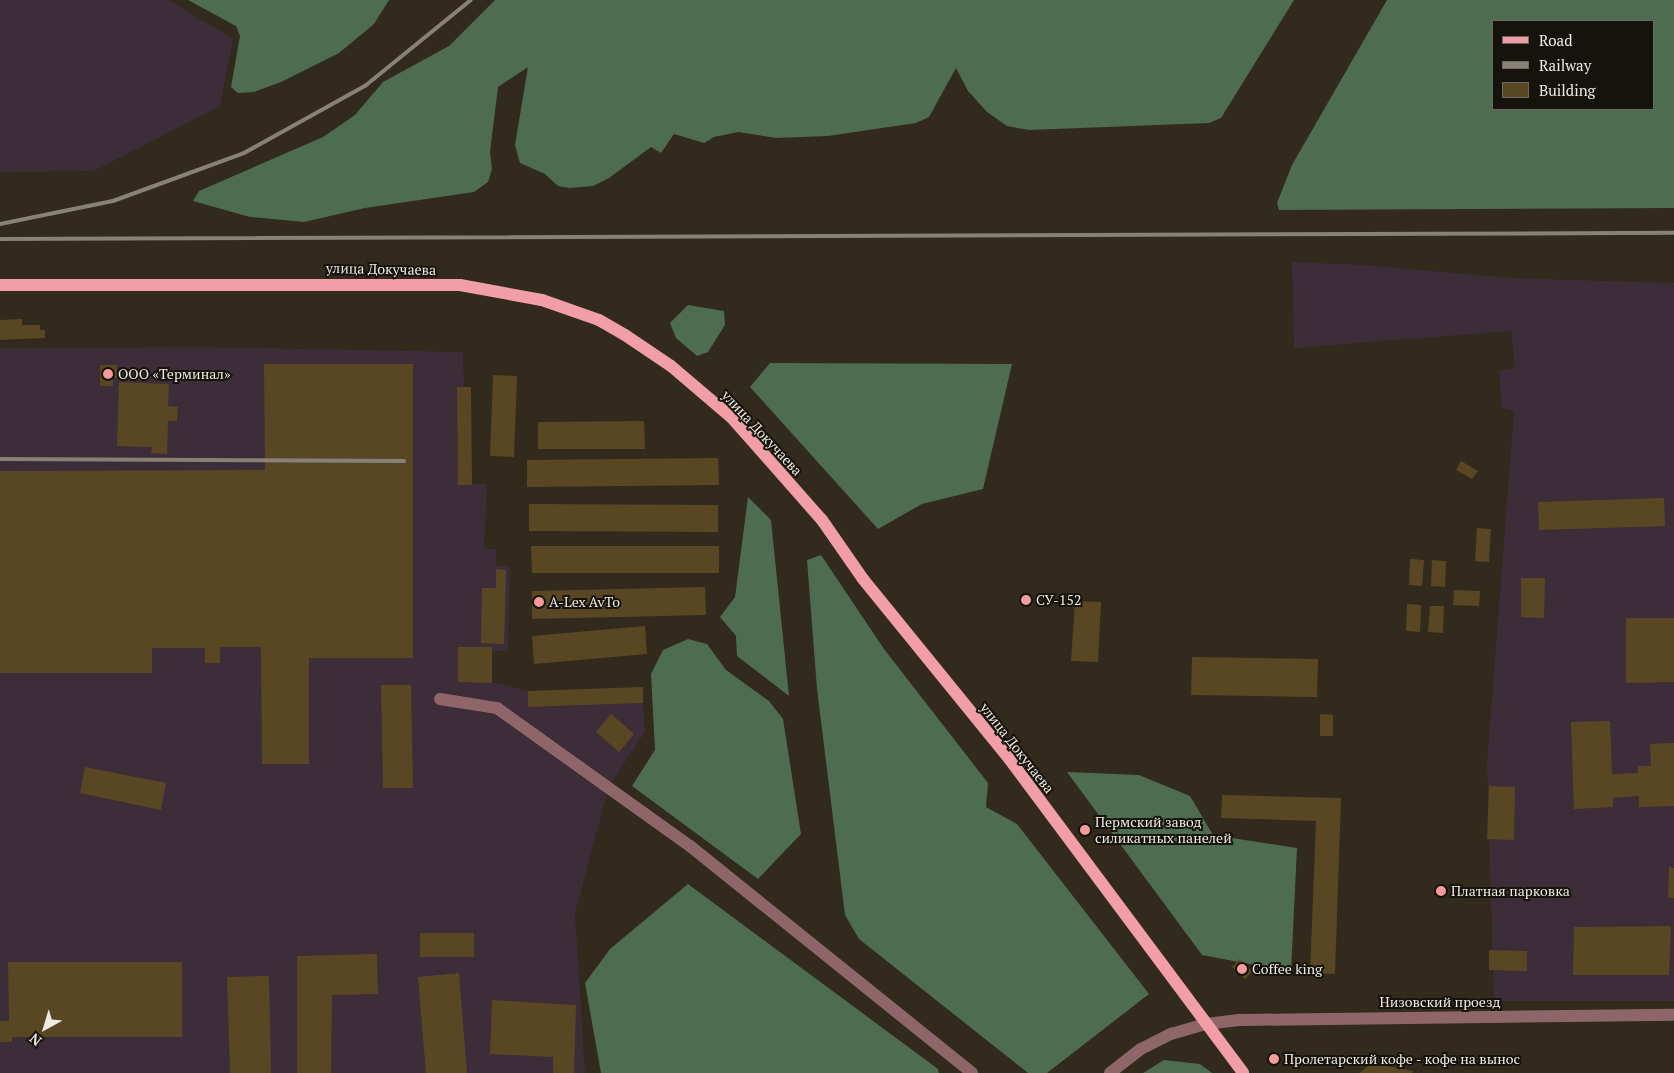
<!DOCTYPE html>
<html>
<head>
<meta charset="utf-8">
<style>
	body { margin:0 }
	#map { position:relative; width:1674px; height:1073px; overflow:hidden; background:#312a1d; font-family:"PT Serif",serif }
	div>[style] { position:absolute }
	.industrial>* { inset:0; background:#3d2d38 }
	.forest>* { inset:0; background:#4e6c4f }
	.building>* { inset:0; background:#594724 }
	.minor>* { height:12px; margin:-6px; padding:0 6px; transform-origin:6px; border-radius:6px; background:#8e6669 }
	.major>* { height:12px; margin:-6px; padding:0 6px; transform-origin:6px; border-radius:6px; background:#f19ea6 }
	.rail>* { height:4px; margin:-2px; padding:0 2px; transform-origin:2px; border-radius:2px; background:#878176 }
	.dots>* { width:14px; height:14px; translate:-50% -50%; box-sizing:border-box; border:2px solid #16130d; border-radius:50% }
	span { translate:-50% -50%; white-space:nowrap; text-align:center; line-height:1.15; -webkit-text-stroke:4px #16130d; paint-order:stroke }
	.street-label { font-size:14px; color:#efeae2 }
	.poi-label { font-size:14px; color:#efeae2 }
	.left { translate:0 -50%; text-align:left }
	.legend { position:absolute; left:1492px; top:20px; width:162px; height:90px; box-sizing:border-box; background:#16130d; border:1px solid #6d6962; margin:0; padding:6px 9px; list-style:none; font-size:15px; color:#efeae2 }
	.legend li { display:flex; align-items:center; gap:10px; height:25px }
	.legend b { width:25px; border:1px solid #6d6962 }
	.north { position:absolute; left:20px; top:1003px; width:50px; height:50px; -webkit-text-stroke:4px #16130d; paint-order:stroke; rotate:219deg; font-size:14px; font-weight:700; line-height:20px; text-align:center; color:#efeae2 }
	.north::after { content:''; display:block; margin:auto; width:18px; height:22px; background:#efeae2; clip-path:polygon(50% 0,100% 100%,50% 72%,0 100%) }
</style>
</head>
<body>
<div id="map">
	<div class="industrial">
		<i style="clip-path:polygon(0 0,169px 0,233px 39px,220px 106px,94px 171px,0 172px)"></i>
		<i style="clip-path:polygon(1292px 262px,1364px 265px,1510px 278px,1674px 283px,1674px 1001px,1494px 1001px,1487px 763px,1514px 411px,1502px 408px,1499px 371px,1515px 368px,1511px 331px,1294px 348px)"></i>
		<i style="clip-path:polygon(201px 347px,463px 352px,464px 387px,457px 387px,458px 485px,487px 484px,484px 549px,496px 549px,496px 566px,510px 566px,508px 651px,492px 651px,492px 682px,528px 691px,529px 707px,643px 703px,645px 732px,609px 786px,575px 913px,585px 1073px,0 1073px,0 348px)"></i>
	</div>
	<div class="forest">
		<i style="clip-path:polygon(188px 0,389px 0,374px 24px,339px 53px,281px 82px,254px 92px,238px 93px,231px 87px,240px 36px,236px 26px)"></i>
		<i style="clip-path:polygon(495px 0,1294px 0,1221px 118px,1209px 123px,1029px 130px,1007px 126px,987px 112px,968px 91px,956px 68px,929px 117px,916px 123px,828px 136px,776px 138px,738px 132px,714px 137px,704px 143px,674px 134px,661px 153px,651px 147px,609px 178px,593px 186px,570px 188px,558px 186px,545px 174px,520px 163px,515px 145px,528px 67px,498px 87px,490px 152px,492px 169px,488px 182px,474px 192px,365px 208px,304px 222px,250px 217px,193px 201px,199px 191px,323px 137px,355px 115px,383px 82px,449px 46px)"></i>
		<i style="clip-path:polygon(evenodd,1387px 0,1674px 0,1674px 208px,1279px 210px,1277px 203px,1292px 165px,1387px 0,1493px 21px,1653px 21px,1653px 109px,1493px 109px,1493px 21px)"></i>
		<i style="clip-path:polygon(688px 305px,724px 311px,725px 325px,708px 352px,697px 356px,676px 338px,670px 323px)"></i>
		<i style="clip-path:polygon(770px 363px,1012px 364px,983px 489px,922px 504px,878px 529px,750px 387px)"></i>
		<i style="clip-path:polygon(748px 497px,771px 520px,789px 696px,737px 656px,736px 636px,720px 617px,735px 597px)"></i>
		<i style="clip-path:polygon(821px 555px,884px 649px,988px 783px,986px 807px,1017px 824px,1149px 994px,1047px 1073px,1028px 1073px,859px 939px,845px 915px,817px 689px,807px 560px)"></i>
		<i style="clip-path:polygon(688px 639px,707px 644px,726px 670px,769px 701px,783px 719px,801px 834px,758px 879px,632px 786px,655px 750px,651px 674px,663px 650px)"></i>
		<i style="clip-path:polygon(1067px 772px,1139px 775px,1190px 796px,1213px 835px,1297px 848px,1291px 972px,1202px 955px)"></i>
		<i style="clip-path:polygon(688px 884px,938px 1069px,939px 1073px,601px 1073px,585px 983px,610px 949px)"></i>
		<i style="clip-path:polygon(1164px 1060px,1200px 1064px,1212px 1073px,1143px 1073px)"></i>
	</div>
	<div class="building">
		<i style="clip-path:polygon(22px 319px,22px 325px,40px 325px,40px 330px,45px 330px,45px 338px,0 340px,0 320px)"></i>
		<i style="clip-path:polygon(264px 364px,413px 364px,413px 658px,309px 658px,309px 764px,262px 764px,261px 647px,220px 647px,220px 663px,205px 663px,205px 648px,152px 648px,152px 673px,0 673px,0 471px,265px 470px)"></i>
		<i style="clip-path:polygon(100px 365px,117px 365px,117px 378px,113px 378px,113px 386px,100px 386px)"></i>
		<i style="clip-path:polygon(493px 375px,517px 376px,514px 457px,490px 456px)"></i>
		<i style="clip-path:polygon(119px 382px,169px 384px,168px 406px,178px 407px,177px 421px,168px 421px,167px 454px,151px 453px,152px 447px,117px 446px)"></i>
		<i style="clip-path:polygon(457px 387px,471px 387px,472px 485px,458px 485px)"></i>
		<i style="clip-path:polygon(644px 421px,645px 449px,538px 449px,538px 422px)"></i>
		<i style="clip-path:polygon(718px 458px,719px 485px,527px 487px,527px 460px)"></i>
		<i style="clip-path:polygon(1461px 461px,1478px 471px,1472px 479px,1456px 470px)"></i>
		<i style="clip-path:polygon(1664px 498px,1665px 526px,1539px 530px,1538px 502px)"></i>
		<i style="clip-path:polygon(529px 504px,718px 505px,718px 532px,529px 531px)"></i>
		<i style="clip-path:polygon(1477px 528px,1491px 529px,1489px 562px,1475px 561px)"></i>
		<i style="clip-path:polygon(531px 546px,719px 546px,719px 573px,532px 573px)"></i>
		<i style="clip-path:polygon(1410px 559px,1424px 560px,1422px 586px,1409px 585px)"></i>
		<i style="clip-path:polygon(1432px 560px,1446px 561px,1445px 587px,1431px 586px)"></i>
		<i style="clip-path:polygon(496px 569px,506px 570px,504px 644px,481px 643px,482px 588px,496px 588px)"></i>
		<i style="clip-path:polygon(1521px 578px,1545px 578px,1544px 618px,1521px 617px)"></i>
		<i style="clip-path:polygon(705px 587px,706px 615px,532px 619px,532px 591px)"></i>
		<i style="clip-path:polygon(1454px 590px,1480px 591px,1479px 606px,1453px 605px)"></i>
		<i style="clip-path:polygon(1075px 601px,1101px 602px,1098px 662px,1071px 661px)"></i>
		<i style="clip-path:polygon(1407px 604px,1421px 605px,1420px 632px,1406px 631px)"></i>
		<i style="clip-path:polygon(1430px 606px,1444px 606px,1443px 633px,1428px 632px)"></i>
		<i style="clip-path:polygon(1626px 618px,1674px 618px,1674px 682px,1626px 683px)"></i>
		<i style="clip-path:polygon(645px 626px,647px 654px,534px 664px,532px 636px)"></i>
		<i style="clip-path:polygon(458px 647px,492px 647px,492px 683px,458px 682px)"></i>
		<i style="clip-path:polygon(1192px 657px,1318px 659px,1317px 697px,1191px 695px)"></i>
		<i style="clip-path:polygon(381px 685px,411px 685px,413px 788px,383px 788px)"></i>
		<i style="clip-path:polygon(643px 687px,643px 703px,528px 707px,528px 691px)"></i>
		<i style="clip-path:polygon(611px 714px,634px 734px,619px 752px,596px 732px)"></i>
		<i style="clip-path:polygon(1320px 714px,1333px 715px,1333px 736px,1320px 736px)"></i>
		<i style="clip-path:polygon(1610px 721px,1612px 774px,1638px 773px,1638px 766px,1651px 766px,1650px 744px,1674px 743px,1674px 806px,1639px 807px,1639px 796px,1613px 798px,1613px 807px,1574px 809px,1571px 722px)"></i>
		<i style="clip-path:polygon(85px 767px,166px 783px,161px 810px,80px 793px)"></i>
		<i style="clip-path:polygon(1489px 786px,1515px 787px,1514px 840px,1487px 839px)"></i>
		<i style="clip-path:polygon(1222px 795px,1341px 798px,1335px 974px,1310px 973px,1316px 821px,1221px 818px)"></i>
		<i style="clip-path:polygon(1669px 867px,1674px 868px,1674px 898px,1668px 898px)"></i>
		<i style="clip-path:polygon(1671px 926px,1669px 975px,1573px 975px,1574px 927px)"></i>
		<i style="clip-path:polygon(420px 933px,474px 933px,474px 957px,420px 957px)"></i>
		<i style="clip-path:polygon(1489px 950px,1527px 951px,1527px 971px,1489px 970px)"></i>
		<i style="clip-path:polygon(377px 954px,378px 994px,332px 995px,331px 1073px,297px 1073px,297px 956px)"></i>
		<i style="clip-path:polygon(1239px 959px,1253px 971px,1245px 979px,1232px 967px)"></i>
		<i style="clip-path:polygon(8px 962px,182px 962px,182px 1037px,12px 1037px,12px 1042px,0 1042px,0 1021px,9px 1021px)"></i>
		<i style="clip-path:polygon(459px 973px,467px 1073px,426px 1073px,418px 977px)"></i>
		<i style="clip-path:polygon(269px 976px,271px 1073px,230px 1073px,227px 977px)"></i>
		<i style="clip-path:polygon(492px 1000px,576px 1005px,574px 1073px,553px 1073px,553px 1057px,490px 1054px)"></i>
		<i style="clip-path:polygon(1372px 1063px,1413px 1071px,1412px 1073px,1359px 1073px)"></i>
	</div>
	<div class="minor">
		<i style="left:440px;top:699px;width:58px;rotate:9deg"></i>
		<i style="left:497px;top:708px;width:237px;rotate:35.6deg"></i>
		<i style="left:690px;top:846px;width:362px;rotate:38.8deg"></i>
		<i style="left:1110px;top:1073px;width:39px;rotate:-38deg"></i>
		<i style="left:1141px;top:1049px;width:34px;rotate:-27deg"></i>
		<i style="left:1171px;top:1034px;width:36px;rotate:-16deg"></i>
		<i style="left:1206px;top:1024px;width:35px;rotate:-7deg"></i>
		<i style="left:1241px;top:1020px;width:433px;rotate:-0.7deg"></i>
	</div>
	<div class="major">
		<i style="left:0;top:285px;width:460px"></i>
		<i style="left:460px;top:285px;width:83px;rotate:10.4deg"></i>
		<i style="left:542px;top:300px;width:60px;rotate:19.3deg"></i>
		<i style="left:599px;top:320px;width:30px;rotate:30deg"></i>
		<i style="left:625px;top:335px;width:55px;rotate:34deg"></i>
		<i style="left:671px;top:366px;width:80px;rotate:40.4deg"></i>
		<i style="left:732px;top:418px;width:136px;rotate:48.6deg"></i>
		<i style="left:822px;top:520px;width:72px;rotate:55.2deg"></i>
		<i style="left:863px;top:579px;width:233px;rotate:50.9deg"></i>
		<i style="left:1010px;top:760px;width:390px;rotate:53.3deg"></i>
	</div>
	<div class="rail">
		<i style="left:0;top:224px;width:115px;rotate:-11.5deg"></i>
		<i style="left:113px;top:201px;width:140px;rotate:-20.1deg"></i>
		<i style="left:244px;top:153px;width:138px;rotate:-29deg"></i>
		<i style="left:365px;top:86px;width:136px;rotate:-39.1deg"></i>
		<i style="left:0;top:239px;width:1674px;rotate:-0.21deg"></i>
		<i style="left:0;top:459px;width:404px;rotate:0.3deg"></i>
	</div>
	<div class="dots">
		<i style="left:108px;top:374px;background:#f59b9c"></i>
		<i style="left:1026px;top:600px;background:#f59b9c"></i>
		<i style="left:539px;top:602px;background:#f59b9c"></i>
		<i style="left:1085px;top:830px;background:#f59b9c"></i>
		<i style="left:1441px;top:891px;background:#f59b9c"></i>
		<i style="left:1242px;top:969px;background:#f59b9c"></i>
		<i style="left:1274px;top:1059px;background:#f59b9c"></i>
	</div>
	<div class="street-label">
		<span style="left:381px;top:269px;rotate:1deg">улица Докучаева</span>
		<span style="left:762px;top:433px;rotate:47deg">улица Докучаева</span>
		<span style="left:1017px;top:748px;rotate:52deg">улица Докучаева</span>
		<span style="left:1440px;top:1002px">Низовский проезд</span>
	</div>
	<div class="poi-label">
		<span class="left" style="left:118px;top:374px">ООО «Терминал»</span>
		<span class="left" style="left:1036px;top:600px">СУ-152</span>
		<span class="left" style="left:549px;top:602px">A-Lex AvTo</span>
		<span class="left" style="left:1095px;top:830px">Пермский завод<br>силикатных панелей</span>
		<span class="left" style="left:1451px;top:891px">Платная парковка</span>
		<span class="left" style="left:1252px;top:969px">Coffee king</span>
		<span class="left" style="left:1284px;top:1059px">Пролетарский кофе - кофе на вынос</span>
	</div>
	<ul class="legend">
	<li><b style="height:6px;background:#f19ea6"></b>Road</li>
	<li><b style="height:6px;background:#878176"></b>Railway</li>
	<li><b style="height:14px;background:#594724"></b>Building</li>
	</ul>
	<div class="north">N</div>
</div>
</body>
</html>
